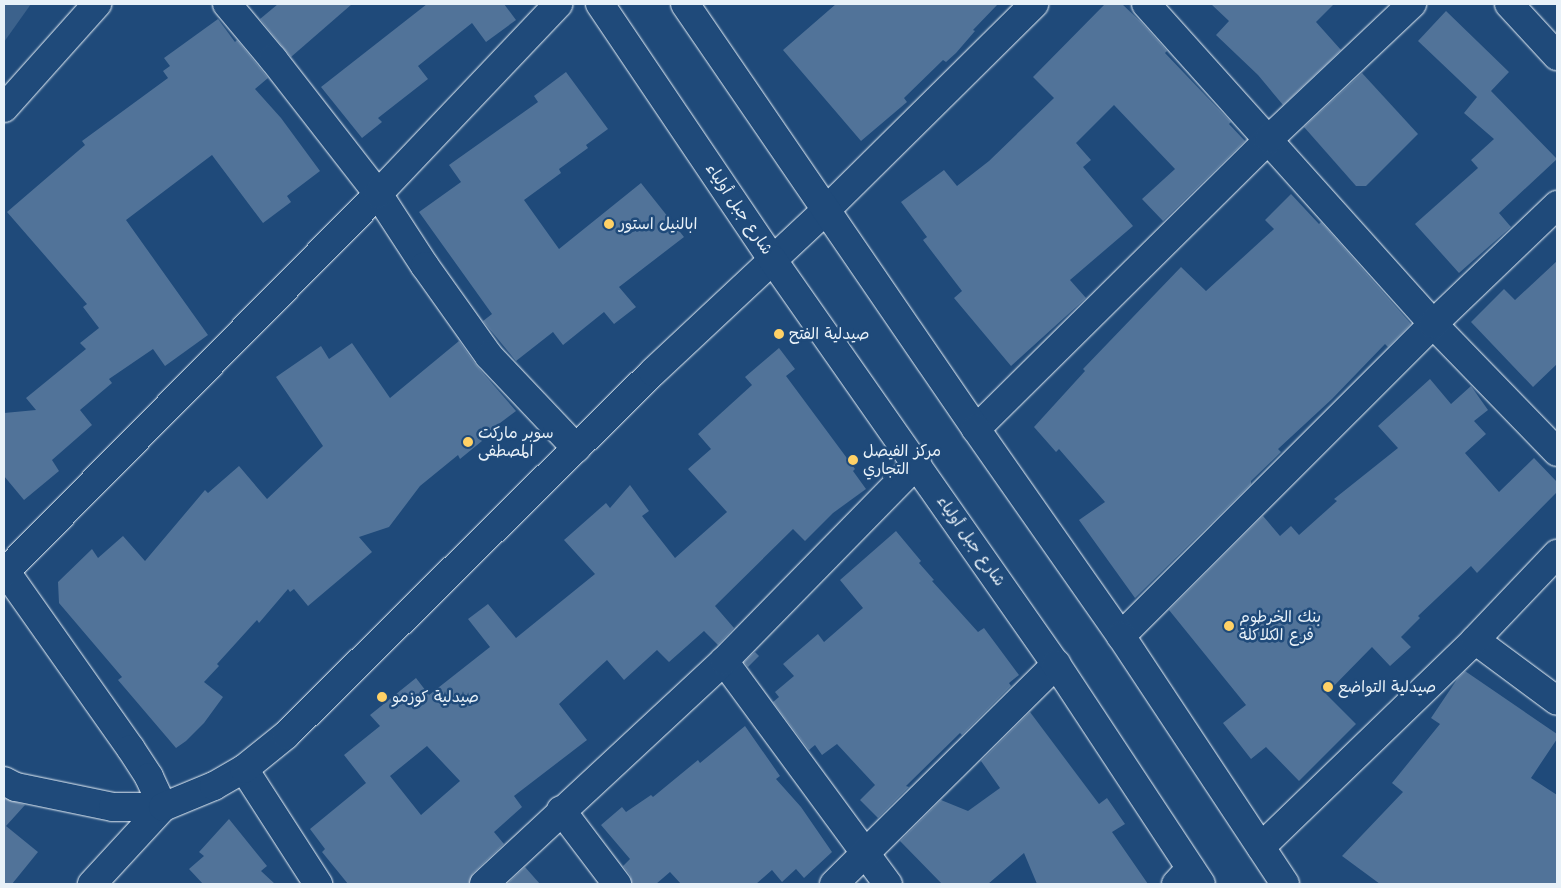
<!DOCTYPE html>
<html>
<head>
<meta charset="utf-8">
<style>
	body { margin:0 }
	#map { position:relative; width:1561px; height:888px; overflow:hidden; background:#1f4a7a; font-family:"Comic Neue","Playpen Sans Arabic",sans-serif }
	div>[style] { position:absolute }
	.green>* { inset:0; background:#3c628c }
	.building>* { inset:0; background:#517399 }
	.roads { filter:drop-shadow(0 0 1px #e8f1f8) drop-shadow(0 0 1px #e8f1f8) }
	.minor>* { height:28px; margin:-14px; padding:0 14px; transform-origin:14px; border-radius:14px; background:#1f4a7a }
	.tertiary>* { height:28px; margin:-14px; padding:0 14px; transform-origin:14px; border-radius:14px; background:#1f4a7a }
	.primary>* { height:28px; margin:-14px; padding:0 14px; transform-origin:14px; border-radius:14px; background:#1f4a7a }
	.dots>* { width:14px; height:14px; translate:-50% -50%; box-sizing:border-box; border:2px solid #1f4a7a; border-radius:50% }
	span { translate:-50% -50%; white-space:nowrap; text-align:center; line-height:1.15; -webkit-text-stroke:5px #1f4a7a; paint-order:stroke }
	.street-label { font-size:16px; color:#e8f1f8 }
	.poi-label { font-size:16px; color:#e8f1f8 }
	.left { translate:0 -50%; text-align:left }
	.frame { position:absolute; inset:0; border:5px solid #e8f1f8; pointer-events:none }
</style>
</head>
<body>
<div id="map">
	<div class="green">
		<i style="clip-path:polygon(4px 4px,31px 4px,4px 42px)"></i>
	</div>
	<div class="building">
		<i style="clip-path:polygon(278px 4px,352px 4px,291px 57px,260px 19px)"></i>
		<i style="clip-path:polygon(427px 4px,504px 4px,516px 20px,486px 42px,472px 23px,418px 66px,428px 79px,378px 118px,382px 122px,362px 138px,321px 87px)"></i>
		<i style="clip-path:polygon(836px 4px,998px 4px,973px 30px,975px 31px,956px 53px,946px 62px,943px 60px,904px 98px,907px 102px,861px 141px,783px 50px)"></i>
		<i style="clip-path:polygon(1105px 4px,1122px 4px,1141px 22px,1167px 51px,1165px 53px,1227px 118px,1231px 122px,1229px 124px,1245px 141px,1163px 221px,1142px 199px,1175px 169px,1114px 105px,1076px 143px,1091px 160px,1083px 167px,1133px 226px,1070px 280px,1086px 298px,1011px 366px,954px 298px,962px 291px,923px 240px,927px 237px,901px 202px,944px 170px,957px 186px,989px 161px,1054px 98px,1033px 77px)"></i>
		<i style="clip-path:polygon(1211px 4px,1334px 4px,1316px 22px,1341px 50px,1283px 105px,1258px 75px,1216px 35px,1229px 21px)"></i>
		<i style="clip-path:polygon(1446px 11px,1509px 72px,1491px 91px,1557px 159px,1499px 213px,1511px 227px,1459px 273px,1415px 224px,1478px 168px,1471px 160px,1494px 139px,1464px 113px,1477px 97px,1418px 41px)"></i>
		<i style="clip-path:polygon(218px 19px,235px 42px,237px 40px,268px 78px,255px 89px,281px 118px,320px 171px,287px 196px,291px 202px,263px 223px,212px 155px,126px 220px,208px 335px,165px 366px,153px 349px,109px 379px,112px 383px,80px 410px,92px 425px,52px 460px,59px 471px,24px 500px,4px 476px,4px 413px,36px 410px,26px 398px,86px 349px,80px 343px,99px 328px,83px 307px,87px 304px,7px 212px,85px 145px,82px 141px,168px 78px,163px 71px,170px 66px,164px 58px)"></i>
		<i style="clip-path:polygon(566px 72px,608px 129px,586px 145px,588px 148px,559px 169px,561px 173px,524px 200px,559px 249px,641px 183px,684px 237px,619px 287px,636px 307px,614px 324px,604px 312px,563px 345px,553px 332px,516px 361px,483px 321px,492px 314px,419px 212px,461px 182px,449px 165px,538px 102px,534px 96px)"></i>
		<i style="clip-path:polygon(1362px 73px,1418px 134px,1366px 186px,1356px 186px,1304px 127px)"></i>
		<i style="clip-path:polygon(1291px 194px,1319px 224px,1321px 222px,1411px 324px,1388px 347px,1385px 344px,1332px 399px,1278px 449px,1281px 452px,1251px 481px,1251px 484px,1135px 598px,1079px 520px,1105px 502px,1059px 449px,1056px 452px,1034px 427px,1085px 371px,1083px 369px,1181px 267px,1206px 291px,1274px 229px,1265px 220px)"></i>
		<i style="clip-path:polygon(1557px 261px,1557px 364px,1533px 387px,1471px 322px,1504px 289px,1515px 300px)"></i>
		<i style="clip-path:polygon(459px 341px,476px 365px,516px 411px,480px 438px,482px 441px,460px 459px,458px 455px,420px 486px,389px 527px,359px 537px,372px 552px,308px 606px,294px 589px,290px 592px,288px 589px,259px 623px,257px 620px,217px 664px,219px 666px,204px 682px,223px 697px,204px 723px,186px 741px,176px 748px,118px 680px,122px 677px,59px 603px,58px 582px,92px 549px,98px 558px,123px 536px,145px 561px,205px 490px,208px 493px,239px 466px,267px 499px,323px 446px,276px 377px,321px 346px,329px 359px,352px 343px,390px 398px)"></i>
		<i style="clip-path:polygon(evenodd,779px 348px,795px 369px,786px 376px,855px 469px,853px 471px,866px 489px,833px 513px,805px 541px,793px 529px,715px 606px,734px 628px,718px 645px,704px 631px,669px 662px,657px 650px,624px 680px,607px 660px,559px 704px,587px 740px,514px 796px,522px 807px,494px 832px,504px 844px,473px 873px,469px 884px,348px 884px,322px 852px,325px 849px,310px 829px,366px 783px,344px 755px,380px 726px,370px 715px,416px 678px,429px 695px,490px 647px,468px 619px,488px 604px,516px 638px,595px 574px,564px 540px,606px 503px,610px 508px,630px 485px,649px 511px,642px 516px,675px 558px,727px 512px,688px 469px,711px 449px,698px 434px,752px 385px,745px 377px,779px 348px,427px 746px,460px 781px,421px 815px,390px 776px,427px 746px)"></i>
		<i style="clip-path:polygon(1430px 379px,1451px 404px,1471px 386px,1488px 410px,1474px 421px,1486px 434px,1465px 453px,1499px 492px,1534px 458px,1557px 482px,1557px 492px,1477px 573px,1471px 566px,1418px 616px,1420px 618px,1401px 637px,1411px 647px,1390px 666px,1372px 647px,1326px 694px,1356px 724px,1299px 781px,1266px 747px,1251px 759px,1223px 723px,1246px 705px,1169px 610px,1263px 516px,1280px 536px,1291px 526px,1299px 535px,1337px 501px,1334px 499px,1398px 448px,1378px 426px)"></i>
		<i style="clip-path:polygon(896px 531px,921px 561px,919px 563px,934px 580px,932px 581px,978px 632px,984px 628px,1019px 675px,1009px 683px,1011px 686px,962px 735px,960px 733px,906px 786px,909px 787px,878px 818px,860px 800px,875px 785px,837px 744px,822px 755px,815px 745px,809px 750px,773px 702px,779px 697px,775px 692px,794px 676px,783px 664px,818px 634px,824px 642px,863px 608px,840px 580px)"></i>
		<i style="clip-path:polygon(755px 652px,759px 656px,748px 667px,744px 662px)"></i>
		<i style="clip-path:polygon(1465px 671px,1557px 734px,1557px 739px,1531px 778px,1557px 795px,1557px 884px,1380px 884px,1342px 856px,1403px 792px,1392px 783px,1440px 724px,1431px 718px,1458px 678px)"></i>
		<i style="clip-path:polygon(1030px 712px,1099px 804px,1107px 798px,1125px 824px,1112px 832px,1148px 884px,1037px 884px,1024px 853px,988px 884px,942px 884px,900px 841px,941px 800px,968px 811px,1000px 788px,981px 761px)"></i>
		<i style="clip-path:polygon(745px 726px,780px 776px,776px 779px,801px 807px,832px 852px,804px 878px,796px 869px,782px 882px,772px 870px,756px 884px,681px 884px,670px 872px,656px 884px,632px 884px,630px 875px,623px 866px,630px 859px,601px 825px,622px 807px,626px 812px,651px 795px,653px 797px,698px 760px,700px 763px)"></i>
		<i style="clip-path:polygon(4px 798px,25px 805px,6px 826px,38px 852px,12px 884px,4px 884px)"></i>
		<i style="clip-path:polygon(229px 819px,267px 866px,261px 871px,275px 884px,203px 884px,189px 869px,204px 856px,199px 852px)"></i>
		<i style="clip-path:polygon(525px 867px,540px 884px,507px 884px)"></i>
	</div>
	<div class="roads">
		<div class="minor">
			<i style="left:227px;top:4px;width:72px;rotate:50.1deg"></i>
			<i style="left:273px;top:59px;width:171px;rotate:52.1deg"></i>
			<i style="left:378px;top:194px;width:86px;rotate:56.9deg"></i>
			<i style="left:425px;top:266px;width:110px;rotate:54.6deg"></i>
			<i style="left:489px;top:356px;width:127px;rotate:46.6deg"></i>
			<i style="left:1146px;top:4px;width:430px;rotate:48.1deg"></i>
			<i style="left:1433px;top:324px;width:178px;rotate:45.9deg"></i>
			<i style="left:1509px;top:4px;width:71px;rotate:47.3deg"></i>
			<i style="left:4px;top:108px;width:140px;rotate:-48.2deg"></i>
			<i style="left:826px;top:210px;width:293px;rotate:-44.7deg"></i>
			<i style="left:976px;top:429px;width:412px;rotate:-44.7deg"></i>
			<i style="left:1269px;top:139px;width:197px;rotate:-43.4deg"></i>
			<i style="left:4px;top:569px;width:220px;rotate:54.8deg"></i>
			<i style="left:131px;top:749px;width:33px;rotate:57deg"></i>
			<i style="left:149px;top:777px;width:33px;rotate:65deg"></i>
			<i style="left:163px;top:807px;width:105px;rotate:132.7deg"></i>
			<i style="left:4px;top:573px;width:532px;rotate:-45.38deg"></i>
			<i style="left:378px;top:194px;width:262px;rotate:-46.5deg"></i>
			<i style="left:1121px;top:636px;width:441px;rotate:-45deg"></i>
			<i style="left:1433px;top:324px;width:172px;rotate:-43.8deg"></i>
			<i style="left:1475px;top:640px;width:102px;rotate:36.6deg"></i>
			<i style="left:724px;top:661px;width:277px;rotate:53.7deg"></i>
			<i style="left:244px;top:769px;width:137px;rotate:57.2deg"></i>
			<i style="left:561px;top:810px;width:93px;rotate:52.9deg"></i>
			<i style="left:1261px;top:847px;width:298px;rotate:-44deg"></i>
			<i style="left:1475px;top:640px;width:119px;rotate:-46.4deg"></i>
			<i style="left:484px;top:884px;width:328px;rotate:-42.9deg"></i>
			<i style="left:724px;top:661px;width:276px;rotate:-45.6deg"></i>
			<i style="left:834px;top:884px;width:313px;rotate:-44.7deg"></i>
			<i style="left:1176px;top:884px;width:21px;rotate:-47deg"></i>
		</div>
		<div class="tertiary">
			<i style="left:4px;top:781px;width:13px;rotate:27deg"></i>
			<i style="left:16px;top:787px;width:99px;rotate:11.7deg"></i>
			<i style="left:113px;top:807px;width:50px"></i>
			<i style="left:163px;top:807px;width:55px;rotate:-22.4deg"></i>
			<i style="left:214px;top:786px;width:34px;rotate:-30deg"></i>
			<i style="left:244px;top:769px;width:54px;rotate:-39deg"></i>
			<i style="left:286px;top:735px;width:516px;rotate:-44.69deg"></i>
			<i style="left:653px;top:372px;width:237px;rotate:-43.1deg"></i>
		</div>
		<div class="primary">
			<i style="left:600px;top:4px;width:308px;rotate:56deg"></i>
			<i style="left:772px;top:259px;width:495px;rotate:55deg"></i>
			<i style="left:1056px;top:664px;width:263px;rotate:56.6deg"></i>
			<i style="left:685px;top:4px;width:515px;rotate:55.6deg"></i>
			<i style="left:976px;top:429px;width:253px;rotate:55deg"></i>
			<i style="left:1121px;top:636px;width:297px;rotate:56.5deg"></i>
		</div>
	</div>
	<div class="dots">
		<i style="left:609px;top:224px;background:#ffd166"></i>
		<i style="left:779px;top:334px;background:#ffd166"></i>
		<i style="left:468px;top:442px;background:#ffd166"></i>
		<i style="left:853px;top:460px;background:#ffd166"></i>
		<i style="left:1229px;top:626px;background:#ffd166"></i>
		<i style="left:1328px;top:687px;background:#ffd166"></i>
		<i style="left:382px;top:697px;background:#ffd166"></i>
	</div>
	<div class="street-label">
		<span style="left:739px;top:209px;rotate:56deg">شارع جبل أولياء</span>
		<span style="left:971px;top:541px;rotate:55deg">شارع جبل أولياء</span>
	</div>
	<div class="poi-label">
		<span class="left" style="left:619px;top:224px">ابالنيل استور</span>
		<span class="left" style="left:789px;top:334px">صيدلية الفتح</span>
		<span class="left" style="left:478px;top:442px">سوبر ماركت<br>المصطفى</span>
		<span class="left" style="left:863px;top:460px">مركز الفيصل<br>التجاري</span>
		<span class="left" style="left:1239px;top:626px">بنك الخرطوم<br>فرع الكلاكلة</span>
		<span class="left" style="left:1338px;top:687px">صيدلية التواضع</span>
		<span class="left" style="left:392px;top:697px">صيدلية كوزمو</span>
	</div>
	<div class="frame"></div>
</div>
</body>
</html>
